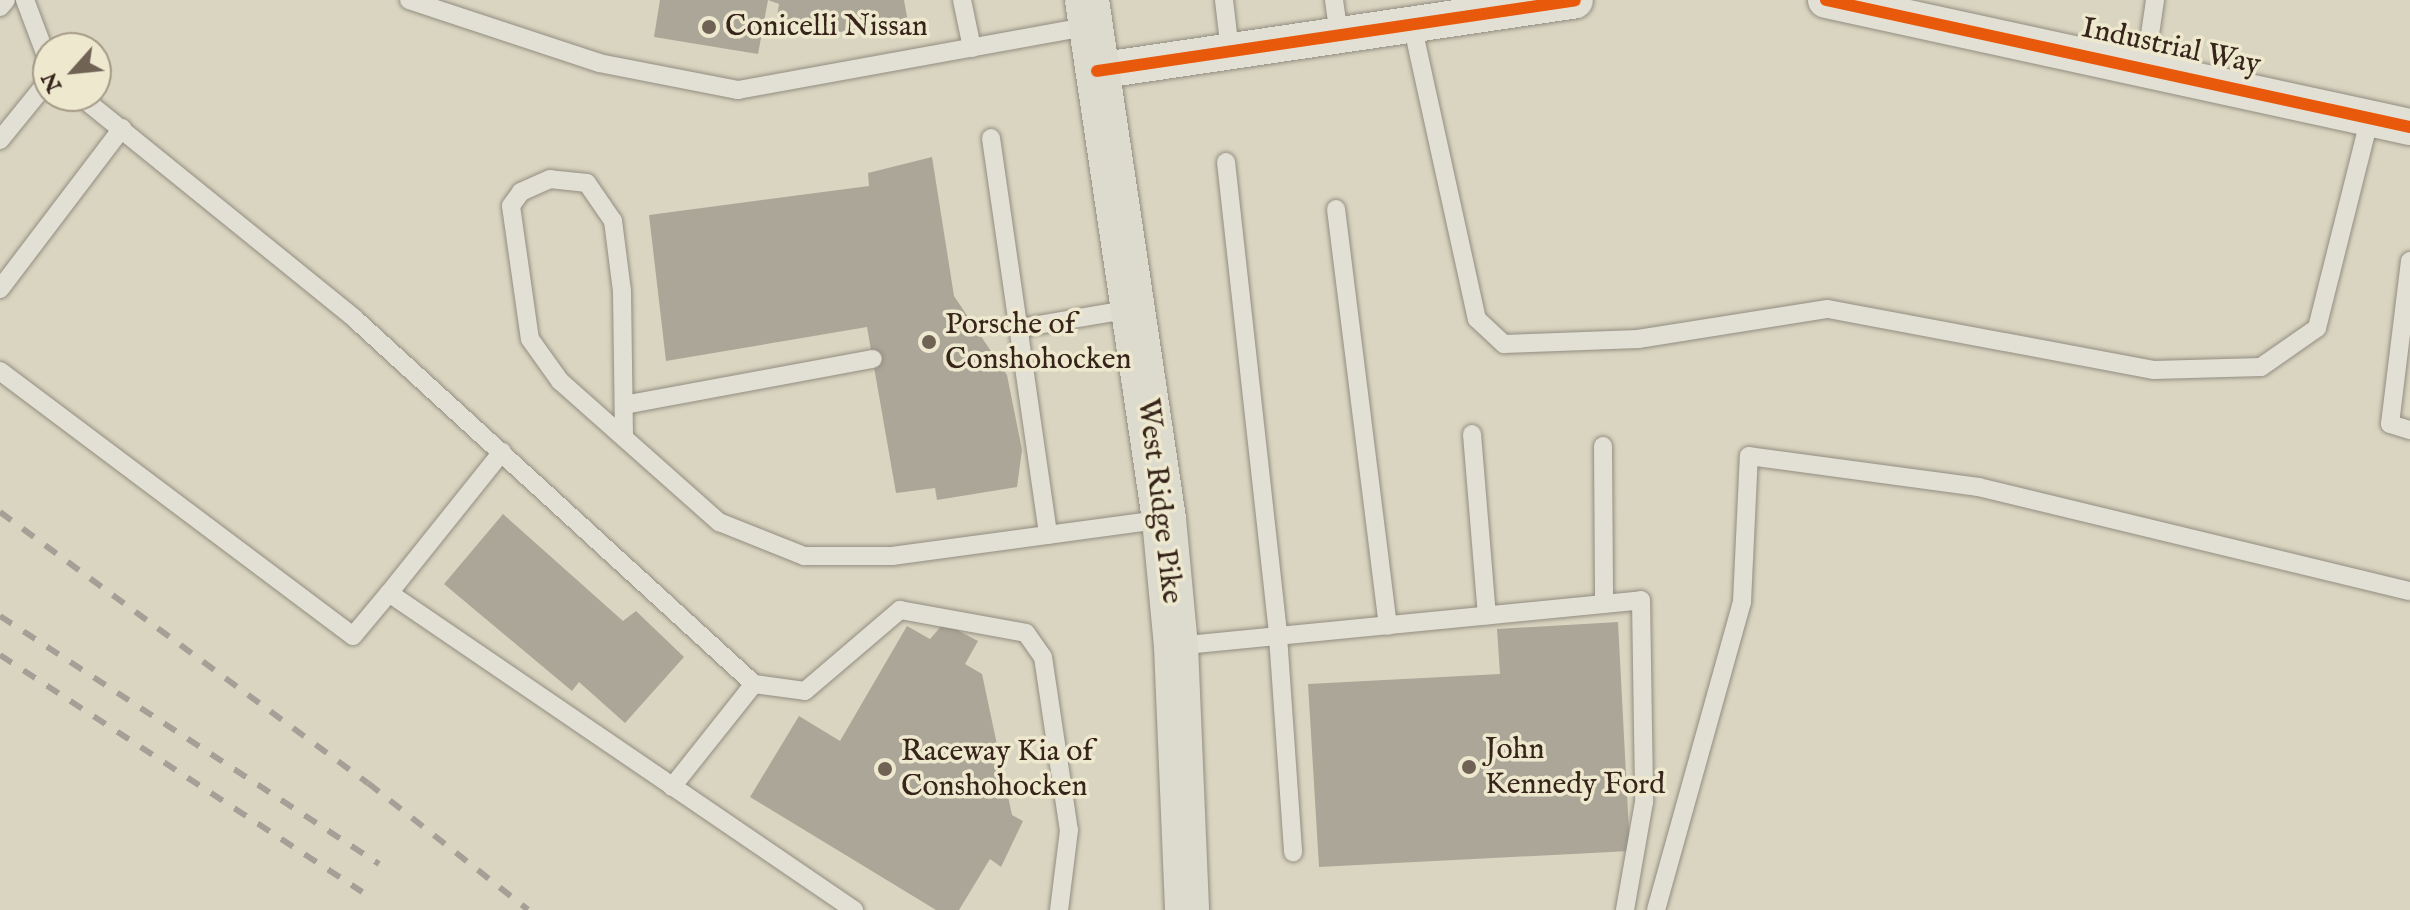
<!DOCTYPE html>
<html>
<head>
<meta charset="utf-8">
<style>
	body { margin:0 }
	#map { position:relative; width:2410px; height:910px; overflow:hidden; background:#dad5c0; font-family:"IM FELL English",serif }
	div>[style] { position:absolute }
	.building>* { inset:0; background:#aba698 }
	.roads { filter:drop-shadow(0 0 2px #928d80) drop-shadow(0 0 2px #928d80) }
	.lane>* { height:18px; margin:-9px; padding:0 9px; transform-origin:9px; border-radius:9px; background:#e2e0d5 }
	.street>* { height:36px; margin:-18px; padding:0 18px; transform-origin:18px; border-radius:18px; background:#e2e0d5 }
	.primary>* { height:44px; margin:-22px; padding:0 22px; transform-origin:22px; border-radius:22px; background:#dddbce }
	.rail>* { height:6px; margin-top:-3px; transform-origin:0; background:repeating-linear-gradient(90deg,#a4a098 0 14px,transparent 0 28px) }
	.cycleway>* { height:12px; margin:-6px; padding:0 6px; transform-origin:6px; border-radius:6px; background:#e8590c }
	.dots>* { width:22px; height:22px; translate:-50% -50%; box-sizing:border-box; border:4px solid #eee8cf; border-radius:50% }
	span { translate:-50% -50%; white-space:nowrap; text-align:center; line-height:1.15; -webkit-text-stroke:7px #eee8cf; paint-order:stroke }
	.poi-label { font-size:30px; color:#37251b }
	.left { translate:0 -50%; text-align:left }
	.street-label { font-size:30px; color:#37251b }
	.north { position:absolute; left:32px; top:32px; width:80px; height:80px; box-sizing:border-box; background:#eee8cf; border:2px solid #a59a87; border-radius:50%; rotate:243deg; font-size:22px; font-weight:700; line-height:32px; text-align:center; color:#37251b }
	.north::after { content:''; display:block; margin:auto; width:28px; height:36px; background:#706355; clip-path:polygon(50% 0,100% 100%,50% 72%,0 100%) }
</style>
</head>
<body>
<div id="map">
	<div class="building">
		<i style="clip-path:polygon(660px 0,768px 0,758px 54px,654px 37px)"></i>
		<i style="clip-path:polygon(768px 0,904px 0,908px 22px,833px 33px,777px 16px,779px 4px)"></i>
		<i style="clip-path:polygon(932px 157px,954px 296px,1007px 375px,1022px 450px,1017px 487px,937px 500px,935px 488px,896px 493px,867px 327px,666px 361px,649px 215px,869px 186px,868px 173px)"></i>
		<i style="clip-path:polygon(503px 514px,623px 621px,636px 611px,684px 657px,625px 723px,579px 682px,572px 691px,444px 584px)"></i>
		<i style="clip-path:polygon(1618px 622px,1630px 851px,1319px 867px,1308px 684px,1500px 674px,1497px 629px)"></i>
		<i style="clip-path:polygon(944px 623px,978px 641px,965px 664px,982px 674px,1012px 815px,1023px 821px,1001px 867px,990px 859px,959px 910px,936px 910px,750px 797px,799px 716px,840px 741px,907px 626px,930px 639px)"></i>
	</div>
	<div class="roads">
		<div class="lane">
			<i style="left:25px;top:0;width:65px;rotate:69.3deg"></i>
			<i style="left:409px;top:0;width:200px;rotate:18.3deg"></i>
			<i style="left:599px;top:63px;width:142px;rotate:11deg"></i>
			<i style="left:738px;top:90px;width:359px;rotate:-10.3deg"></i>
			<i style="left:962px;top:0;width:49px;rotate:78.2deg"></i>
			<i style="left:1224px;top:0;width:51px;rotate:83.3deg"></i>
			<i style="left:1334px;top:0;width:35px;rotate:82deg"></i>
			<i style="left:0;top:7px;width:9px;rotate:-49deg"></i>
			<i style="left:1412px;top:24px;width:302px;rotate:77.6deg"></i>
			<i style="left:1477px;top:319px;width:37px;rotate:43deg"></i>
			<i style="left:1504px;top:344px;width:134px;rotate:-2.1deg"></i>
			<i style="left:1638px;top:339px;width:192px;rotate:-9deg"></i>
			<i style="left:1828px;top:309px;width:332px;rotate:10.6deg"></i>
			<i style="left:2154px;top:370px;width:107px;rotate:-1.6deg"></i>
			<i style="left:2261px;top:367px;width:68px;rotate:-34.9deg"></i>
			<i style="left:2317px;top:328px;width:218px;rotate:-75.9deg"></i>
			<i style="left:2145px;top:68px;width:69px;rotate:-81.6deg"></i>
			<i style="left:80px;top:96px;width:354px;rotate:39deg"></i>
			<i style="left:355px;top:319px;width:541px;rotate:42.45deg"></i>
			<i style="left:754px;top:684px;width:51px;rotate:7.8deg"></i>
			<i style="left:805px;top:691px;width:125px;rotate:-40.5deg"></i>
			<i style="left:900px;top:610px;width:128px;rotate:10.3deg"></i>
			<i style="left:1026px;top:633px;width:29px;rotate:55deg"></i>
			<i style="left:1043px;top:657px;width:175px;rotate:81.5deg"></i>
			<i style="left:1069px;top:830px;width:81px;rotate:97.1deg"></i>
			<i style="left:991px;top:138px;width:401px;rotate:81.8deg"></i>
			<i style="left:0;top:140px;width:76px;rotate:-50.9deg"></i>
			<i style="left:1226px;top:162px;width:477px;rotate:83.7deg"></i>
			<i style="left:1278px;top:636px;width:217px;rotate:86deg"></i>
			<i style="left:1336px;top:209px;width:420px;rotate:82.9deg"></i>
			<i style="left:2410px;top:261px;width:164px;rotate:97deg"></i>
			<i style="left:2390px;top:424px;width:21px;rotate:17deg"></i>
			<i style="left:0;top:289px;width:202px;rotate:-52.8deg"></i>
			<i style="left:1020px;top:328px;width:114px;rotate:-9.6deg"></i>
			<i style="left:0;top:371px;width:441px;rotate:36.9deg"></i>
			<i style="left:353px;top:636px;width:56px;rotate:-50.1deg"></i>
			<i style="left:389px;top:593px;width:563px;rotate:34.28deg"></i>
			<i style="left:624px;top:405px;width:253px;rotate:-10.5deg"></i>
			<i style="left:1472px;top:434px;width:182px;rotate:85.3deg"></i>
			<i style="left:624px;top:435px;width:144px;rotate:-90.8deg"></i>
			<i style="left:622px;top:291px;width:71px;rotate:-97.3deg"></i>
			<i style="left:613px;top:221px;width:46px;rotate:-124.4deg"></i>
			<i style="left:587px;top:183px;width:37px;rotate:-174deg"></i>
			<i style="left:550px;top:179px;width:32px;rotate:156deg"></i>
			<i style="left:521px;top:192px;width:17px;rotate:126deg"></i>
			<i style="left:511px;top:206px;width:134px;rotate:81.9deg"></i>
			<i style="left:530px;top:339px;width:52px;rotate:54.5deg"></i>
			<i style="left:560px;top:381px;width:213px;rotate:41.6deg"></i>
			<i style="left:719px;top:522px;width:92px;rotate:21.8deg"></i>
			<i style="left:804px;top:556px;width:88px"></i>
			<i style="left:892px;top:556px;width:275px;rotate:-7.7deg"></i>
			<i style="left:1603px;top:446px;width:158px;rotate:89.6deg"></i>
			<i style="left:389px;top:593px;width:181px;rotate:-51.3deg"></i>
			<i style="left:1176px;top:646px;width:467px;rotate:-5.6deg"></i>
			<i style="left:1641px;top:600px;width:202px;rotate:89.1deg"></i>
			<i style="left:1644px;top:802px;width:110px;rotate:100deg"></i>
			<i style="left:672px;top:787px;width:132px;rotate:-51.5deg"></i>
			<i style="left:1656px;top:910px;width:320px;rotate:-74.4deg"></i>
			<i style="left:1742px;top:602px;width:146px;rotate:-87.3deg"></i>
			<i style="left:1749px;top:456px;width:232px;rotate:7.7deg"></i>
			<i style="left:1979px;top:487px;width:443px;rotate:13.6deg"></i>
		</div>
		<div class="street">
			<i style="left:1826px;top:0;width:598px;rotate:12.27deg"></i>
			<i style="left:1097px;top:71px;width:483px;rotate:-8.4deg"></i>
		</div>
		<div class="primary">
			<i style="left:1087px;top:0;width:525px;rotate:81.56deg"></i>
			<i style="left:1164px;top:519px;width:128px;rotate:84.6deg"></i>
			<i style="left:1176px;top:646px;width:264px;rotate:87.6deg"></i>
		</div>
	</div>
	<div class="rail">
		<i style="left:0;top:512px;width:457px;rotate:36.4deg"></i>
		<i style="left:368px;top:783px;width:204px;rotate:38.4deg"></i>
		<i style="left:0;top:616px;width:453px;rotate:33.2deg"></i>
		<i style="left:0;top:655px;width:433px;rotate:33.2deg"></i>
	</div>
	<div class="cycleway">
		<i style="left:1826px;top:0;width:598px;rotate:12.27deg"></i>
		<i style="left:1097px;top:71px;width:483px;rotate:-8.4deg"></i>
	</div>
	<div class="dots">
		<i style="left:709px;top:27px;background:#706355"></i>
		<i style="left:929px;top:342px;background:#706355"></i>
		<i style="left:1469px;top:767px;background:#706355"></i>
		<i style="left:885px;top:769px;background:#706355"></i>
	</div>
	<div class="poi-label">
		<span class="left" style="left:725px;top:27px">Conicelli Nissan</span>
		<span class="left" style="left:945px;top:342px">Porsche of<br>Conshohocken</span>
		<span class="left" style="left:1485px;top:767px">John<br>Kennedy Ford</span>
		<span class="left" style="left:901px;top:769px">Raceway Kia of<br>Conshohocken</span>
	</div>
	<div class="street-label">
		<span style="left:2171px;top:47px;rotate:12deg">Industrial Way</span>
		<span style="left:1159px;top:501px;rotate:83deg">West Ridge Pike</span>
	</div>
	<div class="north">N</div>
</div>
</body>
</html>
